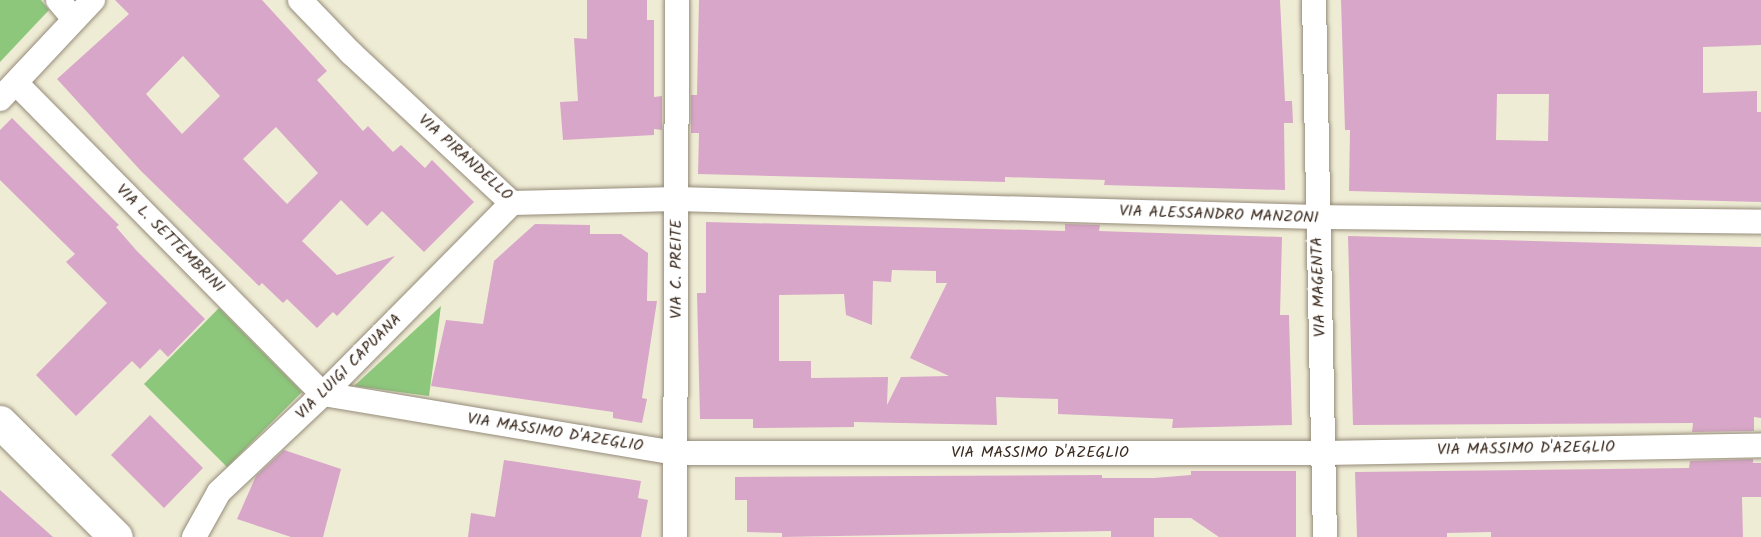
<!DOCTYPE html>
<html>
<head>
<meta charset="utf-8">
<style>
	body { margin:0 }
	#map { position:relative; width:1761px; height:537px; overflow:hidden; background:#efecd5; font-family:Kalam,sans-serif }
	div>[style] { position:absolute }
	.green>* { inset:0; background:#8dc77c }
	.building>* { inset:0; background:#d8a6c8 }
	.roads { filter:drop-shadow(0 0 2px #958b7a) drop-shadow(0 0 2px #958b7a) }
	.street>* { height:24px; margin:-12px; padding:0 12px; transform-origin:12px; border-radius:12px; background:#fff }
	.secondary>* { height:33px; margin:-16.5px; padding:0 16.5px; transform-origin:16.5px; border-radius:16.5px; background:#fff }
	span { translate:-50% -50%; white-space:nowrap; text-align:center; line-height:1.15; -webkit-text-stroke:4.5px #fff; paint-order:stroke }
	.street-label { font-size:16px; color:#3b2a1e }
</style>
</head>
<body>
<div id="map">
	<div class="green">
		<i style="clip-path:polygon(0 0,41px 0,49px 10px,0 62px)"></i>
		<i style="clip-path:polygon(441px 306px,429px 396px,354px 386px)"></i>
		<i style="clip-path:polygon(219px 308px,302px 392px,227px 467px,144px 384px)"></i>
	</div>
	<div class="building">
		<i style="clip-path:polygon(evenodd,115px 0,262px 0,327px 71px,317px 80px,363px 131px,368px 126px,393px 152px,401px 145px,425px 168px,432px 160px,474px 202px,424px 252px,382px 211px,367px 226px,341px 200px,302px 241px,337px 275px,395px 256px,337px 316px,333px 312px,317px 328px,287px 299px,283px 303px,262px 283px,259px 286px,141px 171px,57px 79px,129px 14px,115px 0,183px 56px,220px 96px,182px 134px,146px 94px,183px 56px,115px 0,276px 127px,318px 173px,287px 204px,243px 159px,276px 127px)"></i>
		<i style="clip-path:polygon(587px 0,647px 0,647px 20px,654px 20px,654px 97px,662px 96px,662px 130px,654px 129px,654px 135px,563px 140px,560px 102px,578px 101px,574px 38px,587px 39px)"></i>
		<i style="clip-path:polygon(699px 0,1280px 0,1285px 101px,1292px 101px,1293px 123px,1284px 123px,1285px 190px,1104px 185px,1105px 180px,1005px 177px,1005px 182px,698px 174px,699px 133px,691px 133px,691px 95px,697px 95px)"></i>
		<i style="clip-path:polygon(evenodd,1341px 0,1761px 0,1761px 45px,1703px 47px,1703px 93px,1757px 91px,1757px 112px,1761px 112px,1761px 202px,1349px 191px,1350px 130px,1345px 130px,1341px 0,1497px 94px,1549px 94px,1548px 141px,1496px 140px,1497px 94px)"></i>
		<i style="clip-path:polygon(12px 118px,119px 225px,116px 227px,136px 250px,205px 319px,168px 357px,160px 349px,140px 369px,132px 361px,76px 416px,36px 375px,107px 303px,66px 262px,75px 254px,0 180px,0 130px)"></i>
		<i style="clip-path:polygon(evenodd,706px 222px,1032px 230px,1065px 231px,1065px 224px,1100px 225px,1099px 231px,1282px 237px,1280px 315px,1289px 315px,1292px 425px,1172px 428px,1173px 419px,1058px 414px,1058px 399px,996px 397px,997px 425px,854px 422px,854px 427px,753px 428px,753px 419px,700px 419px,697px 293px,706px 293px,706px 222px,892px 270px,936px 271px,936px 283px,947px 283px,910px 358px,949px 376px,901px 377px,887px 405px,888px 377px,811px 378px,811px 361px,779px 361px,779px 295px,844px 294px,846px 315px,872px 325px,873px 281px,891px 282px,892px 270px)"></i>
		<i style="clip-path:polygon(535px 224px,590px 225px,590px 234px,621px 234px,648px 253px,647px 301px,657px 301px,642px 398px,647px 399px,642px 423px,613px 418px,613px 412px,431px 386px,446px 320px,483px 324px,494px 261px)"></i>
		<i style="clip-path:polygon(1348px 236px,1761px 247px,1761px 418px,1754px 417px,1754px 431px,1692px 432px,1693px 423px,1353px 425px)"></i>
		<i style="clip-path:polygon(150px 415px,203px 468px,164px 508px,111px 455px)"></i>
		<i style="clip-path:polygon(284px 450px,341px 469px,323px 537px,291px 537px,237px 519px,256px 476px)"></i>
		<i style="clip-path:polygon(1753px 459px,1753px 463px,1761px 463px,1761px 497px,1742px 497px,1743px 537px,1491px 537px,1491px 532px,1447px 533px,1447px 537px,1357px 537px,1355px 472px,1689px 468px,1690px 461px)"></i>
		<i style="clip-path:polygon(504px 460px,641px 481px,638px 498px,648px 500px,641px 537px,468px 537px,471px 513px,495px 517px)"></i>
		<i style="clip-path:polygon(1191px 471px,1296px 471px,1296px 537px,1219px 537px,1191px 518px,1154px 518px,1154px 537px,1111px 537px,1111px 531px,782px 537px,782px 533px,747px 532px,747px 500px,735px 500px,735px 477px,1102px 475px,1102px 478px,1154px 478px,1191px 475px)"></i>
		<i style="clip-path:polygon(0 490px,53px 537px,0 537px)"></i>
	</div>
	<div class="roads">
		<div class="street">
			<i style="left:58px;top:0;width:25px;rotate:50deg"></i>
			<i style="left:300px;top:0;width:74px;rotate:46.1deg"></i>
			<i style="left:351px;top:53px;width:220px;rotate:43deg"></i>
			<i style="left:512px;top:203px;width:165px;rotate:-1.4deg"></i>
			<i style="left:677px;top:199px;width:640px;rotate:1.61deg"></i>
			<i style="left:1317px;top:217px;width:444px;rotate:0.6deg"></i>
			<i style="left:1314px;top:0;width:537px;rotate:88.83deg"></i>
			<i style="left:16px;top:83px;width:437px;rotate:45.4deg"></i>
			<i style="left:0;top:99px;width:136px;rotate:-46.8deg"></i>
			<i style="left:323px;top:394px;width:359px;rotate:9.5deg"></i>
			<i style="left:677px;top:453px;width:647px"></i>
			<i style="left:1324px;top:453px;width:437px;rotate:-1deg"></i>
			<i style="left:194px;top:537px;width:51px;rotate:-60.9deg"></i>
			<i style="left:219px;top:492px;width:143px;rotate:-43.3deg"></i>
			<i style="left:323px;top:394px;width:269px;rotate:-45.3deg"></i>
			<i style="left:675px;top:537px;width:537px;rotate:-89.79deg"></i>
		</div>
		<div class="secondary">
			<i style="left:0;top:422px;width:163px;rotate:44.8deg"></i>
		</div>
	</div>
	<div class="street-label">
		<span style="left:465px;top:158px;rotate:42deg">VIA PIRANDELLO</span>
		<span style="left:1219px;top:215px;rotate:2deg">VIA ALESSANDRO MANZONI</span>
		<span style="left:170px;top:239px;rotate:45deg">VIA L. SETTEMBRINI</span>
		<span style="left:677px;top:269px;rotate:-90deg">VIA C. PREITE</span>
		<span style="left:1319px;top:287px;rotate:-92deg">VIA MAGENTA</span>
		<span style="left:349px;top:367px;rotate:-45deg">VIA LUIGI CAPUANA</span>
		<span style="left:555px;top:433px;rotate:9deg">VIA MASSIMO D'AZEGLIO</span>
		<span style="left:1526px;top:449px;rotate:-1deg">VIA MASSIMO D'AZEGLIO</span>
		<span style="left:1040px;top:453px">VIA MASSIMO D'AZEGLIO</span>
	</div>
</div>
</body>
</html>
